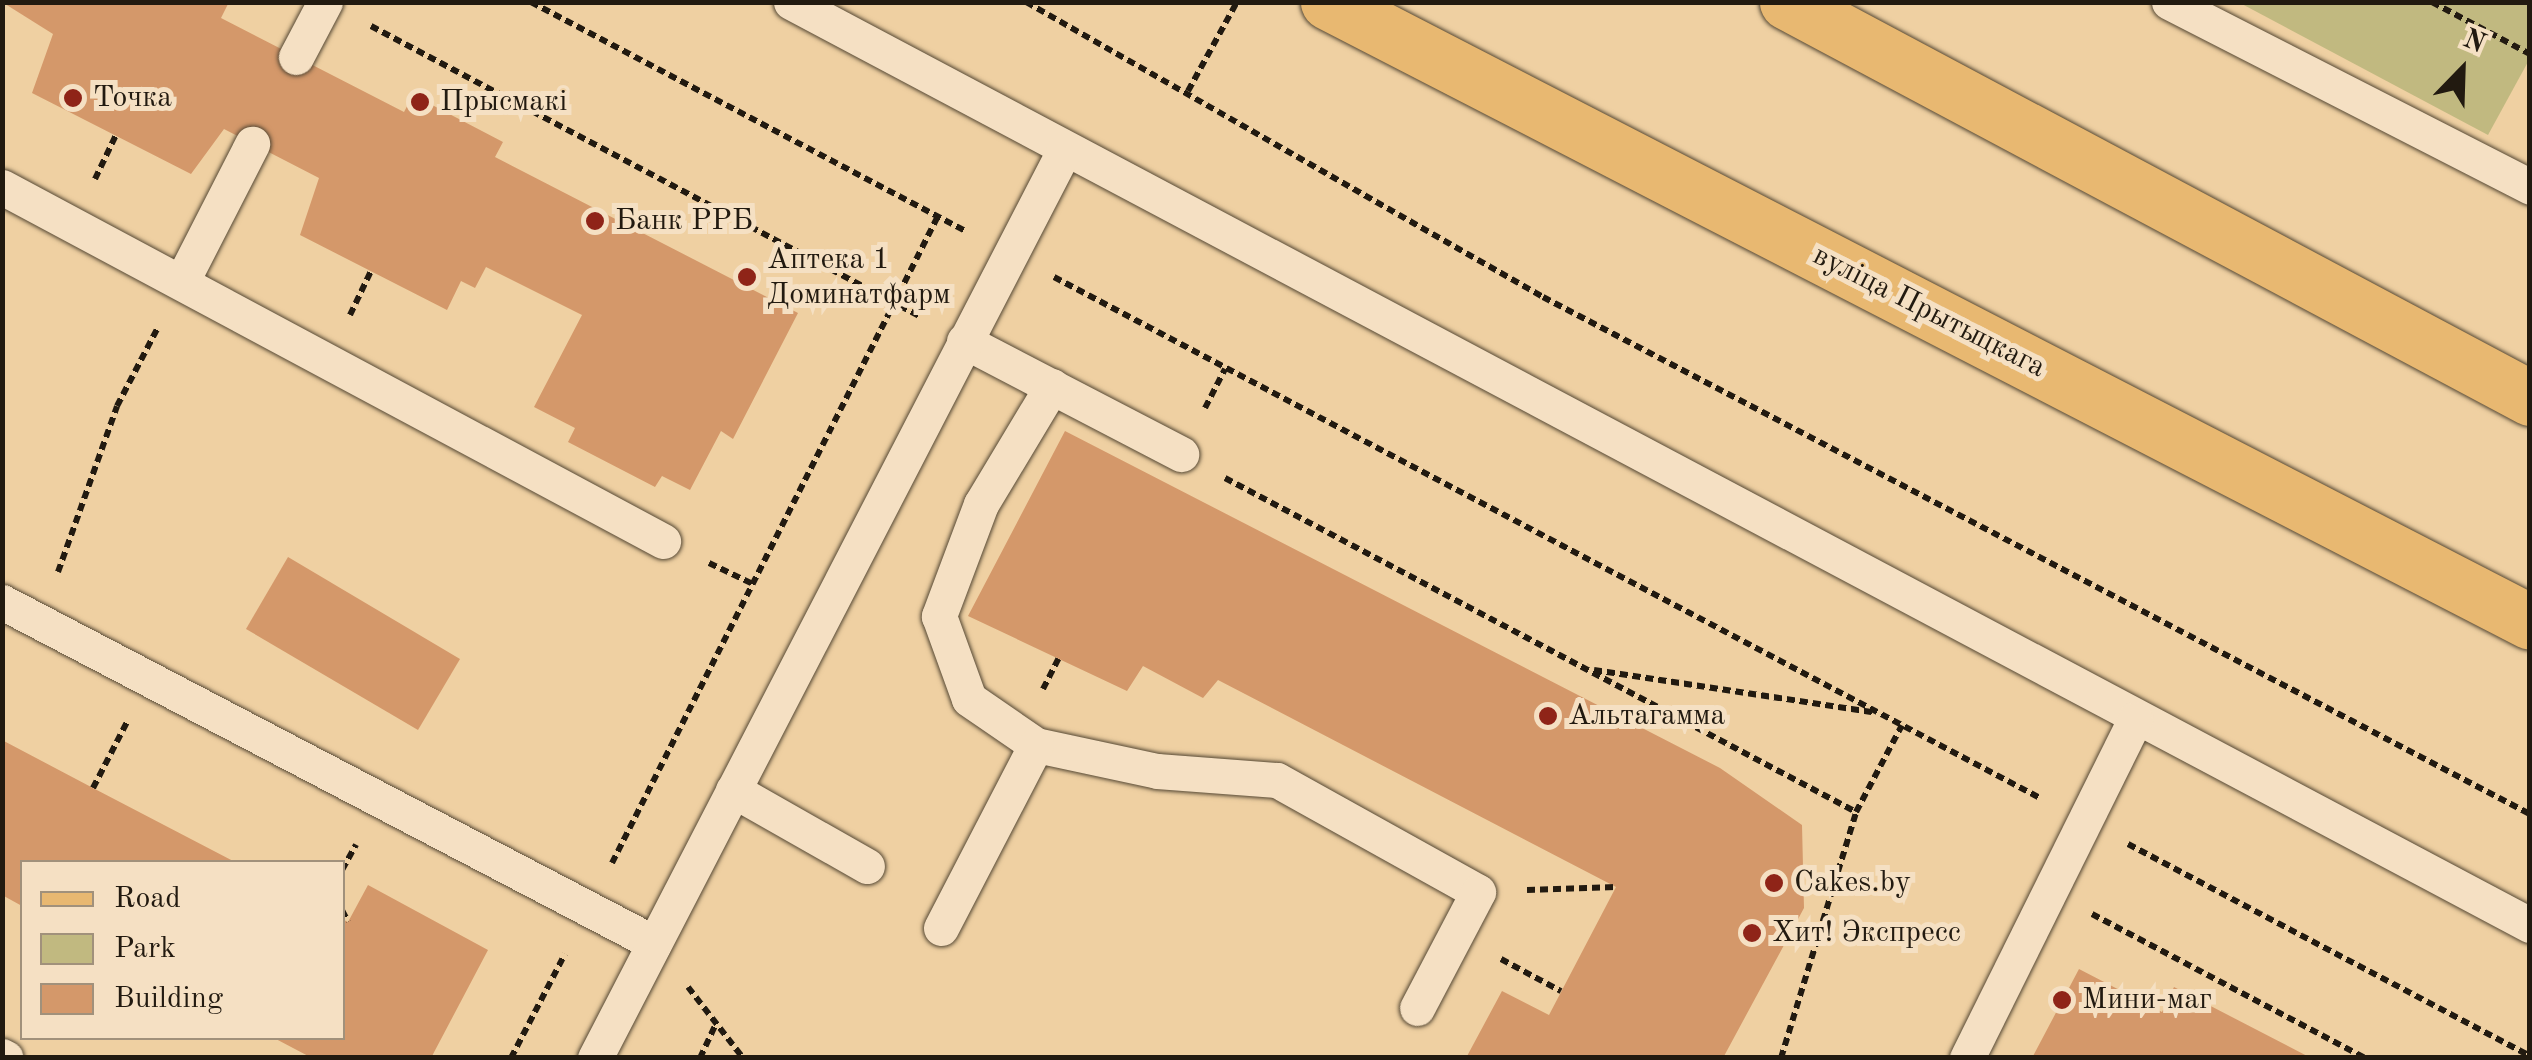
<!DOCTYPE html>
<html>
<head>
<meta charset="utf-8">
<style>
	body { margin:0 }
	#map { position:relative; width:2532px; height:1060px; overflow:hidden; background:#efd0a2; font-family:"Old Standard TT",serif }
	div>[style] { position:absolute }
	.green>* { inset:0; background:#c1b980 }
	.building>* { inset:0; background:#d4986a }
	.path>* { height:6px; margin-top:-3px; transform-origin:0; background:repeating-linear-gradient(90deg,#221a10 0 8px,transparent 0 13px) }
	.roads { filter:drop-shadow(0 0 2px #554834) drop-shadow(0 0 2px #554834) }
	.service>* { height:35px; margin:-17.5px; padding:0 17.5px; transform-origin:17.5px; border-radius:17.5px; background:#f5e0c3 }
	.primary>* { height:55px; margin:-27.5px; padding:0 27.5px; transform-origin:27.5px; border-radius:27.5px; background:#e8b871 }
	.dots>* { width:28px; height:28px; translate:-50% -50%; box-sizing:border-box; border:5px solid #f5e0c3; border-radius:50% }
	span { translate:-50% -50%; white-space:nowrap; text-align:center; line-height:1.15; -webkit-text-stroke:10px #f5e0c3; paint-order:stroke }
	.poi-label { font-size:30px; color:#221a10 }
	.left { translate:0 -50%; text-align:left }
	.street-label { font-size:30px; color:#221a10 }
	.frame { position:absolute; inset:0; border:5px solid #221a10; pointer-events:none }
	.legend { position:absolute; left:20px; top:860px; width:325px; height:180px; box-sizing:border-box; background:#f5e0c3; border:2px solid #a1917b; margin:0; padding:12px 18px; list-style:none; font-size:30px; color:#221a10 }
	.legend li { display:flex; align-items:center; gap:20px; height:50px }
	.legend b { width:50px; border:2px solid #a1917b }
	.north { position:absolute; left:2412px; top:20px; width:100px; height:100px; -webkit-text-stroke:8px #f5e0c3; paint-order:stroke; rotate:23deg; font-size:28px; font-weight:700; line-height:40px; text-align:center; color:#221a10 }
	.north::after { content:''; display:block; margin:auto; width:35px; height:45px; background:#221a10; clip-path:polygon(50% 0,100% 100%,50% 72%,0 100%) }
</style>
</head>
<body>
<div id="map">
	<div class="green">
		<i style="clip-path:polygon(2240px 3px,2529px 3px,2529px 60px,2488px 135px)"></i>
	</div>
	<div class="building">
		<i style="clip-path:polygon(2px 2px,229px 2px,221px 18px,404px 112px,413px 95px,503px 142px,495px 157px,798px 313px,733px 439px,721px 431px,690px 490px,662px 476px,655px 487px,568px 442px,575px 428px,534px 407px,582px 315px,486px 267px,475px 288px,461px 281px,447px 310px,300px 235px,319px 178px,224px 129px,191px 174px,32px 93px,53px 34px)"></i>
		<i style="clip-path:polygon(1065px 431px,1720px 768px,1802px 825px,1804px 908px,1723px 1058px,1466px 1058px,1502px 991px,1549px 1015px,1616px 887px,1218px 680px,1203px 698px,1143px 666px,1127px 691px,968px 616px)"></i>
		<i style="clip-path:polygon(288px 557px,460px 659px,418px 730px,246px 629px)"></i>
		<i style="clip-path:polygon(2px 740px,93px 788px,235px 862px,22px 862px,22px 906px,2px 895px)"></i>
		<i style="clip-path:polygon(368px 885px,488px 950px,431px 1058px,312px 1058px,274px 1038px,342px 1038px,342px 919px,348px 922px)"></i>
		<i style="clip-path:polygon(2079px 969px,2162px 1012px,2174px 987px,2311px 1058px,2032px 1058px)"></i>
	</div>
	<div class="path">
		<i style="left:531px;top:2px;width:493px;rotate:27.8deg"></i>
		<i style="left:1026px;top:2px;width:595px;rotate:29.71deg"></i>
		<i style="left:1543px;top:297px;width:1114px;rotate:27.65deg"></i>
		<i style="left:2432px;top:2px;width:111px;rotate:28deg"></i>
		<i style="left:371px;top:26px;width:622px;rotate:27.88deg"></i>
		<i style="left:1188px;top:91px;width:102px;rotate:-61.2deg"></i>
		<i style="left:95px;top:179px;width:49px;rotate:-64.5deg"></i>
		<i style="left:1054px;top:277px;width:1117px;rotate:27.85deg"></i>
		<i style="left:350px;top:315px;width:49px;rotate:-64.5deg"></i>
		<i style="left:1205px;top:408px;width:44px;rotate:-62.9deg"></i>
		<i style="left:1225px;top:478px;width:714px;rotate:27.89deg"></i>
		<i style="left:1856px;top:812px;width:98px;rotate:-62.1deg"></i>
		<i style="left:709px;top:563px;width:49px;rotate:25.5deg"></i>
		<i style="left:58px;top:572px;width:176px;rotate:-70.4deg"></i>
		<i style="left:117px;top:406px;width:87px;rotate:-62.5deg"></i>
		<i style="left:1594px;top:670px;width:282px;rotate:8.6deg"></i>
		<i style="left:1043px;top:689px;width:34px;rotate:-63deg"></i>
		<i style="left:93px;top:788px;width:74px;rotate:-62.7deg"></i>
		<i style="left:2128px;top:844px;width:454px;rotate:27.8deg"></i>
		<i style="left:612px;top:863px;width:724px;rotate:-63.26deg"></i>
		<i style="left:342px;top:870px;width:29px;rotate:-61deg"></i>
		<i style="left:1527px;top:890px;width:89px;rotate:-1.9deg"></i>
		<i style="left:342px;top:910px;width:13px;rotate:63deg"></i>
		<i style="left:2092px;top:914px;width:309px;rotate:27.8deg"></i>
		<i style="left:1501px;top:959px;width:68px;rotate:28.1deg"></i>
		<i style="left:688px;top:987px;width:90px;rotate:52.2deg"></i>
		<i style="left:511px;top:1058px;width:117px;rotate:-62.6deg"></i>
		<i style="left:700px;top:1058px;width:38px;rotate:-65deg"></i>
		<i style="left:1781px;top:1058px;width:257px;rotate:-73deg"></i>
	</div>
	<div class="roads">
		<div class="service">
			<i style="left:791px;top:2px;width:1969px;rotate:27.96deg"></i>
			<i style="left:2169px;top:2px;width:406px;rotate:27.1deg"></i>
			<i style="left:296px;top:57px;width:62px;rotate:-62.2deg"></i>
			<i style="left:2px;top:187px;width:750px;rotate:28.17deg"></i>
			<i style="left:183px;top:279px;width:152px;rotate:-62.9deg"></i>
			<i style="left:964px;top:341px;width:245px;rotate:27.5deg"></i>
			<i style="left:1052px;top:386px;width:138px;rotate:121deg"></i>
			<i style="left:981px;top:504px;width:120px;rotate:110.6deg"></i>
			<i style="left:939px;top:616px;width:88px;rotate:70.1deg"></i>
			<i style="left:969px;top:699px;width:81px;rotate:34.5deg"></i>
			<i style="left:1036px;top:745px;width:124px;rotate:12.1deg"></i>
			<i style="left:1157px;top:771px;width:120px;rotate:4.3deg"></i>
			<i style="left:1277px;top:780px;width:230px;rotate:29.1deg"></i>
			<i style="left:1478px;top:892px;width:131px;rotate:117.7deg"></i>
			<i style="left:2px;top:602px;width:736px;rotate:27.61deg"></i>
			<i style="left:733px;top:790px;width:154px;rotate:29.6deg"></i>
			<i style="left:941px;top:928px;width:206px;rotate:-62.6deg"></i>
			<i style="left:2px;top:1056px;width:4px;rotate:27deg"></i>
			<i style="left:595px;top:1058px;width:1023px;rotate:-62.66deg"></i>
			<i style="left:1967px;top:1058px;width:378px;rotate:-63.6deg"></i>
		</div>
		<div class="primary">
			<i style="left:1328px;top:2px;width:1352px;rotate:27.28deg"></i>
			<i style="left:1787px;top:2px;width:842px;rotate:28.06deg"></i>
		</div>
	</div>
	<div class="dots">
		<i style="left:73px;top:98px;background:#8f2418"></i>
		<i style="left:420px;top:102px;background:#8f2418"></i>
		<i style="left:595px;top:221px;background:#8f2418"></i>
		<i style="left:747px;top:277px;background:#8f2418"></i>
		<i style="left:1548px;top:716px;background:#8f2418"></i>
		<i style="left:1774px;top:883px;background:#8f2418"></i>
		<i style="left:1752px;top:933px;background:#8f2418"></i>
		<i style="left:2062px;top:1000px;background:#8f2418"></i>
	</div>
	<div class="poi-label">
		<span class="left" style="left:93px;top:98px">Точка</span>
		<span class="left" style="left:440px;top:102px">Прысмакі</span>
		<span class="left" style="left:615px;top:221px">Банк РРБ</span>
		<span class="left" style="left:767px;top:277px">Аптека 1<br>Доминатфарм</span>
		<span class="left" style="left:1568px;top:716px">Альтагамма</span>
		<span class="left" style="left:1794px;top:883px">Cakes.by</span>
		<span class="left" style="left:1772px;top:933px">Хит! Экспресс</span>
		<span class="left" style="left:2082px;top:1000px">Мини-маг</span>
	</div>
	<div class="street-label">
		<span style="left:1929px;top:312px;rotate:27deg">вуліца Прытыцкага</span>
	</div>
	<div class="frame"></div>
	<ul class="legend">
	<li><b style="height:12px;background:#e8b871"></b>Road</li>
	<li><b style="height:28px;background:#c1b980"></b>Park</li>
	<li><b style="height:28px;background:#d4986a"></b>Building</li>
	</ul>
	<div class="north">N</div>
</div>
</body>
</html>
